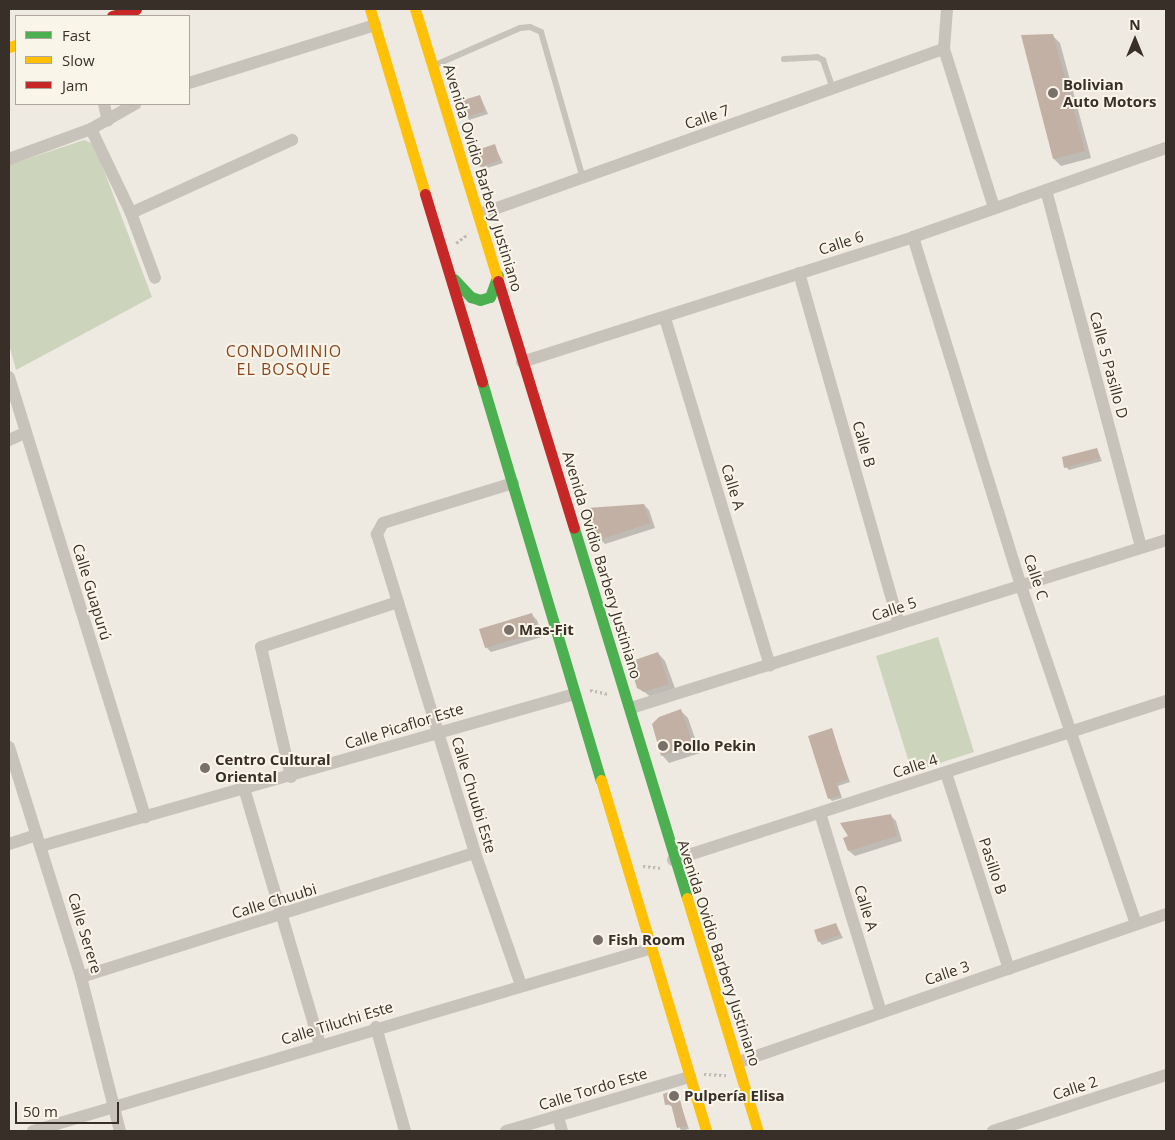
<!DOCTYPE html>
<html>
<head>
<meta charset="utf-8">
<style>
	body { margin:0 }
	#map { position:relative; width:1175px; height:1140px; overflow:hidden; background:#eeeae2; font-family:"Open Sans",sans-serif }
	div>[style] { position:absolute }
	.green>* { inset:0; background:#ccd4bc }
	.shadow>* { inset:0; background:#0003 }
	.building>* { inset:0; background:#c1b0a3 }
	.path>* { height:2.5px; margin-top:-1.25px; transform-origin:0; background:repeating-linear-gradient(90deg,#bfbab3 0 2.5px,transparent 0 5px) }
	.lane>* { height:6px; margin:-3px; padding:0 3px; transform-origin:3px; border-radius:3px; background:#c7c2ba }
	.street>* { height:12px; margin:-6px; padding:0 6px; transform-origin:6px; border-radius:6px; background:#c7c2ba }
	.fast>* { height:11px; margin:-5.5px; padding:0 5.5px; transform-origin:5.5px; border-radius:5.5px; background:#4caf50 }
	.slow>* { height:11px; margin:-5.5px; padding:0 5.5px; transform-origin:5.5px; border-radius:5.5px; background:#ffc107 }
	.jam>* { height:11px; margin:-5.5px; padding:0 5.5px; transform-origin:5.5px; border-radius:5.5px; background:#c62828 }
	.dots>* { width:14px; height:14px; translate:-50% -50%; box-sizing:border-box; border:2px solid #faf5e9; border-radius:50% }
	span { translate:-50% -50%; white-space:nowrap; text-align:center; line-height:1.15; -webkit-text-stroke:4px #faf5e9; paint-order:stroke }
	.poi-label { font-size:15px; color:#382f28; font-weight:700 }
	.left { translate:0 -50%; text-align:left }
	.street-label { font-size:15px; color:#382f28 }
	.neighbourhood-label { font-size:16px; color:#894620; letter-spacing:1px }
	.frame { position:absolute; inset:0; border:10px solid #382f28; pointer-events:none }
	.legend { position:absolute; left:15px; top:15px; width:175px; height:90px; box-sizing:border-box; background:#faf5e9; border:1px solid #aca69c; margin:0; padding:6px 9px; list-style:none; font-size:15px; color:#382f28 }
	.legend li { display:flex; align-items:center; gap:10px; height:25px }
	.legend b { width:25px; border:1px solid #aca69c }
	.north { position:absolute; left:1110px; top:15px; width:50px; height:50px; -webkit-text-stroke:4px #faf5e9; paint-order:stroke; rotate:0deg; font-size:14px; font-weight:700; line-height:20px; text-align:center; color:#382f28 }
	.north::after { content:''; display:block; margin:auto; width:18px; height:22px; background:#382f28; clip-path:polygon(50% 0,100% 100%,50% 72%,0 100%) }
	.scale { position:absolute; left:15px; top:1102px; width:104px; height:22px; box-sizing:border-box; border:2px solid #382f28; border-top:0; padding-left:6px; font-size:15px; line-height:18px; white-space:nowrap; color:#382f28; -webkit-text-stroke:4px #faf5e9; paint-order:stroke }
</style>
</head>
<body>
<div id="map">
	<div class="green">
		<i style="clip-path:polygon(84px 140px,94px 144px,152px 297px,16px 370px,9px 344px,9px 165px)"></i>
		<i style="clip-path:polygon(938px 637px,974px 752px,912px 772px,876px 656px)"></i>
	</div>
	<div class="shadow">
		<i style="clip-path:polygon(1052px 35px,1060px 43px,1091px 158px,1061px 166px,1054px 159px)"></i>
		<i style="clip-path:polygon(480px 96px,488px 114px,469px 120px,461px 102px)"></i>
		<i style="clip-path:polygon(494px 145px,503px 163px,484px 169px,481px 166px)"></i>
		<i style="clip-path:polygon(1097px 449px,1102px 461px,1069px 470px,1066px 467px)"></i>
		<i style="clip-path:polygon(644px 505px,649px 510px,655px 528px,605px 544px,600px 539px)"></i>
		<i style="clip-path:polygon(532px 615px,537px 620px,542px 637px,491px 652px,486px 647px)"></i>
		<i style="clip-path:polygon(658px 653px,665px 661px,676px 691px,652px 698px,638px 687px)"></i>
		<i style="clip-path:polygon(681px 711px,688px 718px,700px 753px,669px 763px,662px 755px)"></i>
		<i style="clip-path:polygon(831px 730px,850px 782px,838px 786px,842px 798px,832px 801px,829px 798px)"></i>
		<i style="clip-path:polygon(891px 816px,896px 821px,902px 841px,855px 856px,849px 851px)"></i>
		<i style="clip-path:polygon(836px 924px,843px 938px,822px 945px,819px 941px)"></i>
		<i style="clip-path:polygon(678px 1097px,689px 1129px,681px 1131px,673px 1107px,667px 1104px)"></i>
	</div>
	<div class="building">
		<i style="clip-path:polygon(1053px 34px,1085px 151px,1053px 159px,1021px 35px)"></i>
		<i style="clip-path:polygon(480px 95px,485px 111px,465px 117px,460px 101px)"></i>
		<i style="clip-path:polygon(495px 144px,500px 160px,480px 167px,474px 151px)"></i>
		<i style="clip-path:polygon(1097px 448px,1100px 458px,1064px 468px,1062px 457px)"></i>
		<i style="clip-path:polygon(644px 504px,650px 523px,599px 540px,587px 508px)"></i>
		<i style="clip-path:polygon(532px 613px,538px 632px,485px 648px,479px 629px)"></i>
		<i style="clip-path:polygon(658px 652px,669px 684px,644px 692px,637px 688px,629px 662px)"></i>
		<i style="clip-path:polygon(681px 709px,693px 745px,661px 756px,652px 724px,659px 717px)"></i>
		<i style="clip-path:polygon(832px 728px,848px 779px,836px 783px,840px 795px,828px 799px,808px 736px)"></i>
		<i style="clip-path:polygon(891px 814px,897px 836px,848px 851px,843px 838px,848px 836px,840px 823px)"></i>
		<i style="clip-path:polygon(836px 923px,840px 935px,818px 942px,814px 930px)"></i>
		<i style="clip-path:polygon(672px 1091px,679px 1096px,687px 1126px,677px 1128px,671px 1104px,665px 1105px,663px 1094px)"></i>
	</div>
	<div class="path">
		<i style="left:456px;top:243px;width:15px;rotate:-37deg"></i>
		<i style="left:590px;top:690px;width:19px;rotate:12deg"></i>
		<i style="left:643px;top:866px;width:19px;rotate:6deg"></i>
		<i style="left:704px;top:1074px;width:22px;rotate:3deg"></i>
	</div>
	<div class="lane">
		<i style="left:784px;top:59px;width:33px;rotate:-3deg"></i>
		<i style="left:817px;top:57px;width:7px;rotate:27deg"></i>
		<i style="left:823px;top:60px;width:31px;rotate:71deg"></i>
		<i style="left:433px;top:66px;width:95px;rotate:-23.6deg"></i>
		<i style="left:520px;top:28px;width:10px;rotate:-6deg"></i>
		<i style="left:530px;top:27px;width:12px;rotate:24deg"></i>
		<i style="left:541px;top:32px;width:152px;rotate:74deg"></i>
	</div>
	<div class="street">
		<i style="left:947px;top:9px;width:40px;rotate:94.3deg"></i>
		<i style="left:944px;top:49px;width:167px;rotate:72.5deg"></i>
		<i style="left:189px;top:83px;width:195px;rotate:-17.3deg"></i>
		<i style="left:104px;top:104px;width:17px;rotate:77deg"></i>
		<i style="left:91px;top:129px;width:93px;rotate:64.5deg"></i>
		<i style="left:131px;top:213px;width:69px;rotate:69.7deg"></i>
		<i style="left:9px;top:159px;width:87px;rotate:-20.1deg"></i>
		<i style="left:91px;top:129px;width:51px;rotate:-29.6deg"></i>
		<i style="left:1046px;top:190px;width:370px;rotate:75.1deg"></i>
		<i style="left:131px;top:213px;width:177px;rotate:-24.4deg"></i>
		<i style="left:480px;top:214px;width:492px;rotate:-19.6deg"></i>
		<i style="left:913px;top:237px;width:365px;rotate:72.8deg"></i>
		<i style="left:1021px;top:586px;width:357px;rotate:71.2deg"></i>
		<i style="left:799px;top:273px;width:365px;rotate:74.1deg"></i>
		<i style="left:665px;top:318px;width:363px;rotate:73.2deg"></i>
		<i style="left:522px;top:362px;width:410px;rotate:-17.7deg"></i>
		<i style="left:913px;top:237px;width:268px;rotate:-19.4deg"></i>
		<i style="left:9px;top:377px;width:461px;rotate:72.8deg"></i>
		<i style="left:9px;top:440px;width:17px;rotate:-24deg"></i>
		<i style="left:513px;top:483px;width:136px;rotate:162.9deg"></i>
		<i style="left:383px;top:523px;width:13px;rotate:119deg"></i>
		<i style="left:377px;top:534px;width:334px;rotate:72.9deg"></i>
		<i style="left:475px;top:853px;width:140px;rotate:70.8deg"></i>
		<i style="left:631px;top:708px;width:561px;rotate:-17.43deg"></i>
		<i style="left:9px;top:747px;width:241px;rotate:72.6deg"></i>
		<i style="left:81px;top:977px;width:159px;rotate:75.8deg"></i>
		<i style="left:946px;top:773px;width:206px;rotate:72.2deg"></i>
		<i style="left:291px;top:777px;width:133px;rotate:-103deg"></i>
		<i style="left:261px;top:647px;width:144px;rotate:-18.2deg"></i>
		<i style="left:244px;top:788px;width:267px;rotate:73.5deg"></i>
		<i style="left:820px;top:813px;width:209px;rotate:73deg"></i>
		<i style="left:9px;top:844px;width:29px;rotate:-18deg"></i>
		<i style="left:41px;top:846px;width:555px;rotate:-15.89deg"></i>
		<i style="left:673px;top:860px;width:518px;rotate:-17.88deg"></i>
		<i style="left:81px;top:977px;width:413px;rotate:-17.5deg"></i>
		<i style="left:376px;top:1027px;width:108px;rotate:74.4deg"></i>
		<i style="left:739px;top:1062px;width:452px;rotate:-19.1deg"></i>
		<i style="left:558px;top:1117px;width:15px;rotate:74deg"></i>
		<i style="left:33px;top:1131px;width:645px;rotate:-16.47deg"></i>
		<i style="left:506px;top:1131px;width:192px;rotate:-16.4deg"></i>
		<i style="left:993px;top:1131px;width:182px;rotate:-17.9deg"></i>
	</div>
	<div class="fast">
		<i style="left:454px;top:279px;width:25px;rotate:47deg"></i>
		<i style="left:471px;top:297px;width:9px;rotate:18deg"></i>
		<i style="left:480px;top:300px;width:10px;rotate:-17deg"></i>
		<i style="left:490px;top:297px;width:23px;rotate:-70deg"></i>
		<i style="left:482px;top:382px;width:415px;rotate:73.4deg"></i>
		<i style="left:574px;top:528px;width:387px;rotate:73deg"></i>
	</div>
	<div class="slow">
		<i style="left:370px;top:9px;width:193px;rotate:73.4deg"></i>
		<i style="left:415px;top:9px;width:284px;rotate:73deg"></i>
		<i style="left:9px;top:47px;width:7px;rotate:-16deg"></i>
		<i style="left:601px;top:780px;width:366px;rotate:73.3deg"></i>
		<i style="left:687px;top:898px;width:244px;rotate:73.1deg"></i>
	</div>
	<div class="jam">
		<i style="left:112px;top:16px;width:25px;rotate:-16deg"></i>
		<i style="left:425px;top:194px;width:196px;rotate:73.1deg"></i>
		<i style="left:498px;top:281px;width:258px;rotate:72.9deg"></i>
	</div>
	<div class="dots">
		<i style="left:1053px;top:93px;background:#787069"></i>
		<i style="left:509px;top:630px;background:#787069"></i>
		<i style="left:663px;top:746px;background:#787069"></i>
		<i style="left:205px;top:768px;background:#787069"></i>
		<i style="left:598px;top:940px;background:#787069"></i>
		<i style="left:674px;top:1096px;background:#787069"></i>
	</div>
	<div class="poi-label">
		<span class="left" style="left:1063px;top:93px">Bolivian<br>Auto Motors</span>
		<span class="left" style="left:519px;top:630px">Mas-Fit</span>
		<span class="left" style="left:673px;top:746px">Pollo Pekin</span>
		<span class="left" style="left:215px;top:768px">Centro Cultural<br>Oriental</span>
		<span class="left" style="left:608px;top:940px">Fish Room</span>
		<span class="left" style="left:684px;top:1096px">Pulpería Elisa</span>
	</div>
	<div class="street-label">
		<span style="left:707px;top:117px;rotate:-19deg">Calle 7</span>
		<span style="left:483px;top:178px;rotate:73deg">Avenida Ovidio Barbery Justiniano</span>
		<span style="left:841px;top:243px;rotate:-18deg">Calle 6</span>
		<span style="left:1109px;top:365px;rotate:75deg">Calle 5 Pasillo D</span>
		<span style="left:864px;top:444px;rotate:74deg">Calle B</span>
		<span style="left:733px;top:487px;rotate:73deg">Calle A</span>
		<span style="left:602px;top:565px;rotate:73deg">Avenida Ovidio Barbery Justiniano</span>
		<span style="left:1036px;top:577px;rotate:72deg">Calle C</span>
		<span style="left:92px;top:592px;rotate:73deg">Calle Guapurú</span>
		<span style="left:894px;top:609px;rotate:-18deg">Calle 5</span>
		<span style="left:404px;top:726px;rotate:-17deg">Calle Picaflor Este</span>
		<span style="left:915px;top:766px;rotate:-18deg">Calle 4</span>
		<span style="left:474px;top:795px;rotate:73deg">Calle Chuubi Este</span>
		<span style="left:993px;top:866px;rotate:72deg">Pasillo B</span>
		<span style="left:274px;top:901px;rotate:-17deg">Calle Chuubi</span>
		<span style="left:866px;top:908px;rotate:73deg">Calle A</span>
		<span style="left:85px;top:933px;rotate:73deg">Calle Serere</span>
		<span style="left:719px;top:953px;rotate:72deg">Avenida Ovidio Barbery Justiniano</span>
		<span style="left:947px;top:973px;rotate:-19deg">Calle 3</span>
		<span style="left:337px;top:1023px;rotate:-17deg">Calle Tiluchi Este</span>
		<span style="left:1075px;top:1088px;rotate:-18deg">Calle 2</span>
		<span style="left:593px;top:1089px;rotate:-17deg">Calle Tordo Este</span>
	</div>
	<div class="neighbourhood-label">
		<span style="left:284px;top:360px">CONDOMINIO<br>EL BOSQUE</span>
	</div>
	<div class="frame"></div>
	<ul class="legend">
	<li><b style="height:6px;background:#4caf50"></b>Fast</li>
	<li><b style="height:6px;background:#ffc107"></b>Slow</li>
	<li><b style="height:6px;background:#c62828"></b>Jam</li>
	</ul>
	<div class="north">N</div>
	<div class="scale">50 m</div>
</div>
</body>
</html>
